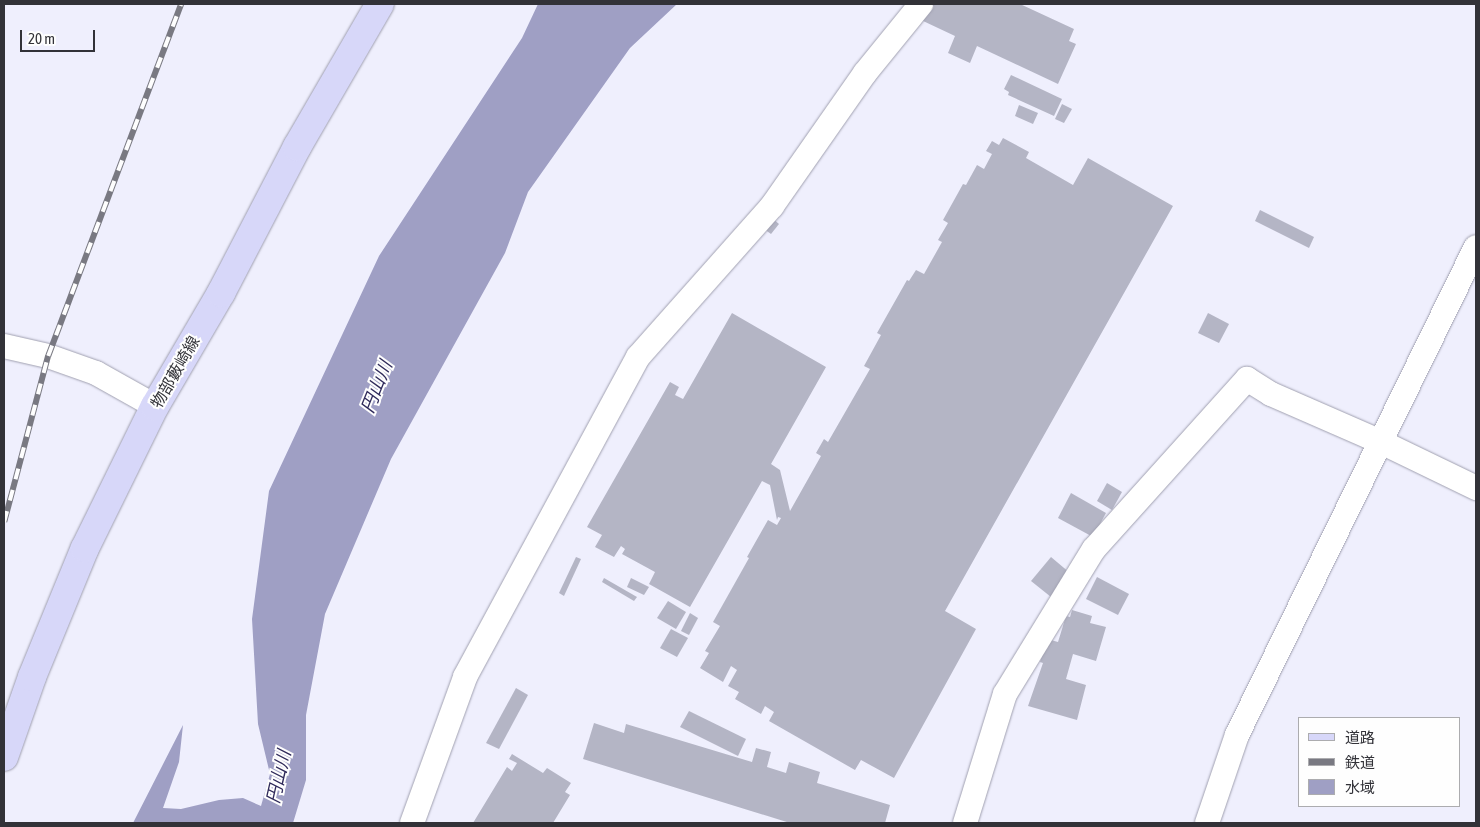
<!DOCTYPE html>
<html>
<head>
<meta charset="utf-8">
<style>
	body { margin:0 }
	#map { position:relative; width:1480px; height:827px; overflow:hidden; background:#efeffd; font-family:"Asap Condensed","Noto Sans JP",sans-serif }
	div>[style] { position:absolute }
	.water>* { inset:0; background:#9f9fc4 }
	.building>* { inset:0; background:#b4b5c5 }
	.roads { filter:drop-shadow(0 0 1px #a0a0b0) drop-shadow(0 0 1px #a0a0b0) }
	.minor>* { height:24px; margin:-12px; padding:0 12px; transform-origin:12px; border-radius:12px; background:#fff }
	.major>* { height:28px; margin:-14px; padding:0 14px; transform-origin:14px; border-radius:14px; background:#d7d7f9 }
	.rail>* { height:5.5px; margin-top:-2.75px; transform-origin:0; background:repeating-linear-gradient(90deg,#fefefe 0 11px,#797982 0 22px); box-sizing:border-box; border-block:1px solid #797982 }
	span { translate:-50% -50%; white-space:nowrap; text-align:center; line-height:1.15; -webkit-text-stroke:4px #fefefe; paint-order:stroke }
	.street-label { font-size:16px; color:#323238 }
	.water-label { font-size:18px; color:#2f2a5a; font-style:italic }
	.frame { position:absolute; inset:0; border:5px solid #323238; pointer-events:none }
	.legend { position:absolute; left:1298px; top:717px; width:162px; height:90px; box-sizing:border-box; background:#fefefe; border:1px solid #acacaf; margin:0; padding:6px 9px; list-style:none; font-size:15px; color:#323238 }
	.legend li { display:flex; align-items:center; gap:10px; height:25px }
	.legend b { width:25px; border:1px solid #acacaf }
	.scale { position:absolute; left:20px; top:30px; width:75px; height:22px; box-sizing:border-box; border:2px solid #323238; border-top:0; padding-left:6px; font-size:15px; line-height:18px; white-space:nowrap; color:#323238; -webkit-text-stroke:4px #fefefe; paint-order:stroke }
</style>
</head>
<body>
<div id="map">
	<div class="water">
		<i style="clip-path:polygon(538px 4px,677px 4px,630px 48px,528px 192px,505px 253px,391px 459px,325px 614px,306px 715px,306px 780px,293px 823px,133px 823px,183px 725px,179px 762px,163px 808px,181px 809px,219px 800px,243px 798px,261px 806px,270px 774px,258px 724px,252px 619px,269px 491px,379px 256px,522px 38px)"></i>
	</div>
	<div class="building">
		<i style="clip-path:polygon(929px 4px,1020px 4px,1074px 29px,1069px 41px,1076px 44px,1058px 84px,977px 46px,970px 63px,948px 53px,955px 36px,921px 20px)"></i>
		<i style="clip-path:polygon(1011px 75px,1062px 99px,1054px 116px,1008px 95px,1009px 92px,1004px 89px)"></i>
		<i style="clip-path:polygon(1062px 104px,1072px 109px,1064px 123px,1055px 119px)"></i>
		<i style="clip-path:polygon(1019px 105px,1038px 113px,1033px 124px,1015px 116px)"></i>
		<i style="clip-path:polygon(1003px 138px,1029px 152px,1026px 158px,1073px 185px,1088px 158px,1173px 206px,945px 611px,976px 629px,894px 778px,861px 760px,855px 770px,769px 721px,774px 712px,765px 706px,761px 714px,735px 699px,739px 692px,728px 686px,737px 670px,731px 666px,723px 682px,700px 668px,709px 653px,705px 651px,720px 626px,713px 622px,749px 558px,747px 557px,768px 520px,777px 525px,781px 518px,778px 517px,777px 520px,770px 485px,762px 481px,690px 607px,649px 584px,655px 572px,622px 554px,625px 549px,621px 546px,614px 557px,595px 547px,602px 535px,587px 527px,670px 382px,679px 387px,675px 395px,683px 399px,732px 313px,826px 367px,771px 464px,780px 470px,790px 511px,821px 456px,816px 453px,824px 439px,828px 442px,870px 369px,864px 366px,881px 335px,877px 333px,907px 280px,909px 281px,916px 270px,924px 274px,942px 242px,938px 240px,948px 223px,943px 220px,963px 184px,966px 185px,977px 165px,984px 169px,992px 154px,986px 151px,992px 141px,999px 145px)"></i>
		<i style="clip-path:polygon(1260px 210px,1314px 237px,1309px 248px,1255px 221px)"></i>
		<i style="clip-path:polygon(772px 218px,779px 224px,771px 234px,764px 229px)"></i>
		<i style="clip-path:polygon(1208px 313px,1229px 324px,1219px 343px,1198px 333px)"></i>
		<i style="clip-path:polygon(1107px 483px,1122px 492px,1112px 510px,1097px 501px)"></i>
		<i style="clip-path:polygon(1071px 493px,1106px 513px,1093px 537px,1058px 518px)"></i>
		<i style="clip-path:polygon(576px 557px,581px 559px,564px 596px,559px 593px)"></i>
		<i style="clip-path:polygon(1051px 557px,1070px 573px,1051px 597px,1031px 581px)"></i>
		<i style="clip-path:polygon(1097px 577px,1129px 594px,1118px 615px,1086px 599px)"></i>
		<i style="clip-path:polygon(604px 578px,637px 597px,634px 601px,602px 582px)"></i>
		<i style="clip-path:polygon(631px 578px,649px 587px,644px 595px,627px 587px)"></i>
		<i style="clip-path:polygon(668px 601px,686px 612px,676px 629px,657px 618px)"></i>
		<i style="clip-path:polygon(1072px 610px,1092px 616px,1090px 623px,1106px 627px,1096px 661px,1073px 654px,1066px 679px,1086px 685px,1077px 720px,1028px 706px,1043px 663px,1040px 662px,1047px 639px,1058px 642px,1066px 616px,1070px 617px)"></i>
		<i style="clip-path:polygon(690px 613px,698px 618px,689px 635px,681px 631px)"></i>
		<i style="clip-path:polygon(671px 629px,688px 638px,677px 657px,660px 648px)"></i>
		<i style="clip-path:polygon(516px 688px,528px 695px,499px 749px,486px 743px)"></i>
		<i style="clip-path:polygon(689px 711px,746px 739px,738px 756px,680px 727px)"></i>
		<i style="clip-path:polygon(594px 723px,624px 733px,626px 724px,752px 762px,756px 748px,771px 752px,767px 767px,786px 773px,789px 762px,820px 772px,817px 783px,890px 805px,885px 823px,790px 823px,583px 759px)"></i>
		<i style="clip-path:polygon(512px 754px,543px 773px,547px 768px,571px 783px,565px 792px,570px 795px,553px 823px,473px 823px,507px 767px,512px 771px,517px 763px,509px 759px)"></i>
	</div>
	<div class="roads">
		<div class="minor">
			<i style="left:4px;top:346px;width:45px;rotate:12.8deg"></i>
			<i style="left:48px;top:356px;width:51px;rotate:19.5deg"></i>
			<i style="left:96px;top:373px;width:68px;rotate:29.2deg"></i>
			<i style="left:412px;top:823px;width:155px;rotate:-70deg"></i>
			<i style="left:465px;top:677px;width:364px;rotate:-61.6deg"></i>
			<i style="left:638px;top:357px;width:202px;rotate:-48.4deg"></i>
			<i style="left:772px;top:206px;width:162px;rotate:-55deg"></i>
			<i style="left:865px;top:73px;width:89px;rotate:-50.9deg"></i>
			<i style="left:965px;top:823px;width:135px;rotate:-72.8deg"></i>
			<i style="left:1005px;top:694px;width:170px;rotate:-58.5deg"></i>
			<i style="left:1094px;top:549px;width:229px;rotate:-48deg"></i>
			<i style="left:1247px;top:379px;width:28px;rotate:32deg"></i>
			<i style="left:1271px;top:394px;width:120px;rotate:23.6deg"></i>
			<i style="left:1381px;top:442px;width:106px;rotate:25.8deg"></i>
			<i style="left:1207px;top:823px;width:93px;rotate:-71.2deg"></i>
			<i style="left:1237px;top:735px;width:543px;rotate:-63.91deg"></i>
		</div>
		<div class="major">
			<i style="left:4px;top:757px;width:85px;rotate:-70.7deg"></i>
			<i style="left:32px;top:677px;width:139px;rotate:-67.7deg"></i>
			<i style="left:85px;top:548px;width:158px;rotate:-63.8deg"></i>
			<i style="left:155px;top:406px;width:131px;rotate:-59.7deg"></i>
			<i style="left:221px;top:293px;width:165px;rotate:-62.5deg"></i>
			<i style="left:297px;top:147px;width:165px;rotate:-59.9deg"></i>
		</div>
	</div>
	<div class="rail">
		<i style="left:4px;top:522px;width:172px;rotate:-75.2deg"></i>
		<i style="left:48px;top:356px;width:376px;rotate:-69.3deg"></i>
	</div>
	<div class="street-label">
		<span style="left:175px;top:372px;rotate:-60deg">物部藪崎線</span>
	</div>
	<div class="water-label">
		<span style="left:377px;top:387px;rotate:-68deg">円山川</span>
		<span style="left:279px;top:777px;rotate:-77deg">円山川</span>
	</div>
	<div class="frame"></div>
	<ul class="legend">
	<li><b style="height:6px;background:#d7d7f9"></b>道路</li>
	<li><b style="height:6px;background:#797982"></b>鉄道</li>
	<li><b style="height:14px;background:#9f9fc4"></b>水域</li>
	</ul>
	<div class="scale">20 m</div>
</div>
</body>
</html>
